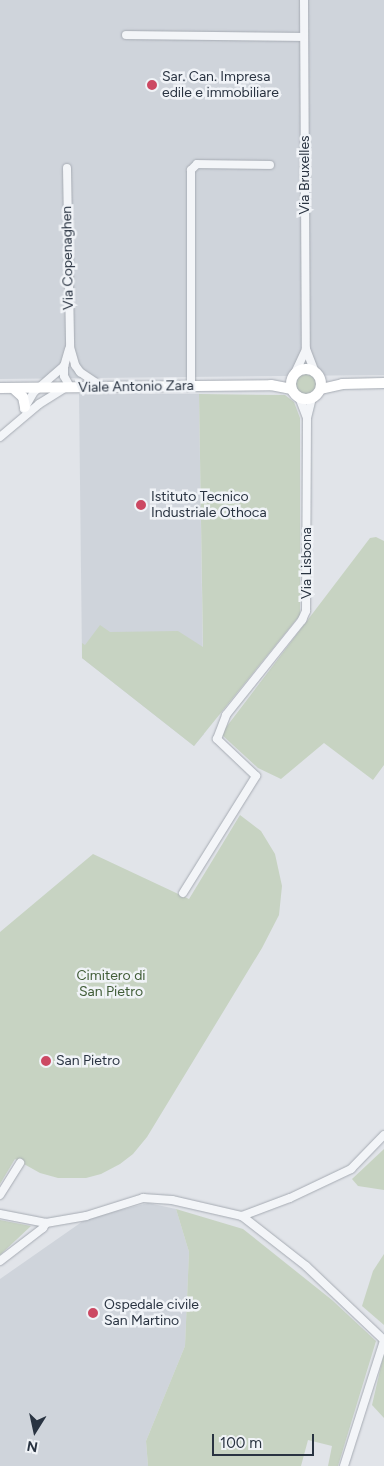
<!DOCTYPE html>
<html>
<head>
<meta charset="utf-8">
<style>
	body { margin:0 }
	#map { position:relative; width:384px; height:1466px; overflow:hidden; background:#e1e4e9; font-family:Figtree,sans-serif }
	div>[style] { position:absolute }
	.built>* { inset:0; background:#cfd4db }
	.green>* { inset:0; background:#c7d3c2 }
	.round { border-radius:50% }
	.roads { filter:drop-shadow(0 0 1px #a6abb3) drop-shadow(0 0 1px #a6abb3) }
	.minor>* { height:8px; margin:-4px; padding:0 4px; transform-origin:4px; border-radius:4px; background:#f3f5f8 }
	.major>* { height:10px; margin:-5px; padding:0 5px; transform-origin:5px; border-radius:5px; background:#fff }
	.major>.ring { margin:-5px; padding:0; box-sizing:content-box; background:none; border:10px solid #fff; border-radius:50% }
	.dots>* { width:14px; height:14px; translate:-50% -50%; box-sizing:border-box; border:2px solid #f0f3f7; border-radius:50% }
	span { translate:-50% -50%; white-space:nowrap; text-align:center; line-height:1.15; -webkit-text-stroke:5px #f0f3f7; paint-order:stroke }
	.poi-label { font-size:14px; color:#293341 }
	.left { translate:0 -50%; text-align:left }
	.street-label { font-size:14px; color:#293341 }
	.park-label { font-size:14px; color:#405c37 }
	.north { position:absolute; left:10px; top:1406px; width:50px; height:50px; -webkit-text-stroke:4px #f0f3f7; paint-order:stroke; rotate:190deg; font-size:14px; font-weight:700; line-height:20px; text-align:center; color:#293341 }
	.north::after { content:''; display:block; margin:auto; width:18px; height:22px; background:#293341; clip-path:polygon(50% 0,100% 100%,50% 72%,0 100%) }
	.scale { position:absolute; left:212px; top:1434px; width:102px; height:22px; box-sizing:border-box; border:2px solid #293341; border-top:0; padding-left:6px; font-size:15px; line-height:18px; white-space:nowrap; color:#293341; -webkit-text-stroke:4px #f0f3f7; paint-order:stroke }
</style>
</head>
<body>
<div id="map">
	<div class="built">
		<i style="clip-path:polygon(0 0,384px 0,384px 375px,0 379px)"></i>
		<i style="clip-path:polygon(79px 394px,199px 394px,204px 734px,194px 746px,82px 658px)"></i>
		<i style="clip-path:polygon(148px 1203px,176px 1209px,189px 1252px,185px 1346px,146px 1441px,148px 1466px,0 1466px,0 1279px,86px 1219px)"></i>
	</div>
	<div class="green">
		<i class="round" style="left:295px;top:373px;width:22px;height:22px"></i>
		<i style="clip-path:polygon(199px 394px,285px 395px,294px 402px,300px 418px,300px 615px,194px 746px,82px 658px,82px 643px,85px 645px,100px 625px,110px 632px,178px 631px,203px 647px)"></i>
		<i style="clip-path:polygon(376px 537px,384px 541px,384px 765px,373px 780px,324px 743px,281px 779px,258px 768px,221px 734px,370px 538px)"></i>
		<i style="clip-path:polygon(240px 815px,261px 831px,275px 854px,282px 886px,279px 915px,262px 948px,147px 1137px,133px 1154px,120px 1164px,101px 1174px,86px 1178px,58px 1178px,40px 1173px,15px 1159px,0 1184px,0 932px,93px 854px,189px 899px)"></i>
		<i style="clip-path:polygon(384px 1149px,384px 1190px,358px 1186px,352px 1179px)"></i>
		<i style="clip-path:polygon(176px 1209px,243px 1229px,332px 1300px,376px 1341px,338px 1466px,328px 1466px,332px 1446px,308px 1440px,301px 1466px,148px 1466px,146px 1441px,185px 1346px,189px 1252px)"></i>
		<i style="clip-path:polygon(0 1220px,31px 1226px,0 1255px)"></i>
		<i style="clip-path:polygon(384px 1254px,384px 1325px,362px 1306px,373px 1271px)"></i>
		<i style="clip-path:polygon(384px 1353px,384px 1418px,372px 1405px)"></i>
	</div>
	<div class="roads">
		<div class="minor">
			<i style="left:304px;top:0;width:349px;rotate:89.7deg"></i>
			<i style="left:306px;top:349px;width:22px;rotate:69deg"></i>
			<i style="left:126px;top:35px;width:178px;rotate:0.6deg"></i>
			<i style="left:67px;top:168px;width:179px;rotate:89deg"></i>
			<i style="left:70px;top:347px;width:19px;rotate:74deg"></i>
			<i style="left:75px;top:365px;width:9px;rotate:54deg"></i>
			<i style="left:80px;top:372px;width:27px;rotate:34deg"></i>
			<i style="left:69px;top:349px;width:18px;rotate:106deg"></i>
			<i style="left:64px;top:366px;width:10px;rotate:90deg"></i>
			<i style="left:64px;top:376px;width:13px;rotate:61deg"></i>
			<i style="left:295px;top:373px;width:26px;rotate:-65deg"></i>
			<i style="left:191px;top:386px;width:216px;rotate:-90deg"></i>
			<i style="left:191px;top:170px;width:8px;rotate:-45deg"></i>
			<i style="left:197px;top:164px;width:73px;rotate:0.8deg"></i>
			<i style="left:299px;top:397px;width:22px;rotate:69deg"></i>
			<i style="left:24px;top:409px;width:20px;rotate:-60deg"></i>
			<i style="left:34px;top:392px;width:40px;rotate:-41deg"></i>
			<i style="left:0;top:437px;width:51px;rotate:-40.2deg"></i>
			<i style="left:39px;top:404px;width:31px;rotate:-32deg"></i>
			<i style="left:183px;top:893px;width:138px;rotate:-58deg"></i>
			<i style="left:256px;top:776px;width:54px;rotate:-136.5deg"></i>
			<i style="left:217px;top:739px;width:26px;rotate:-69deg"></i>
			<i style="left:226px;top:715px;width:122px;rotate:-51.3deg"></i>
			<i style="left:302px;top:620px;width:10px;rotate:-66deg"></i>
			<i style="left:306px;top:611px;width:193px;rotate:-89.7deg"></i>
			<i style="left:307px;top:418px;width:21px;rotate:-76deg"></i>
			<i style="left:0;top:1195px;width:38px;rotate:-58deg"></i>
			<i style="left:0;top:1214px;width:47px;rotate:11.1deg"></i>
			<i style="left:46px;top:1223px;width:41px;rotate:-9.9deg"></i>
			<i style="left:86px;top:1216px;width:60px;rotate:-17.5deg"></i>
			<i style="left:143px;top:1198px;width:29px;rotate:4deg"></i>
			<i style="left:172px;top:1200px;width:72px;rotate:12.9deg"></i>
			<i style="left:242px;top:1216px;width:81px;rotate:38deg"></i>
			<i style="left:306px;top:1266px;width:108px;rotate:43.5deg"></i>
			<i style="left:242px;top:1216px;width:51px;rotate:-20.6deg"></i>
			<i style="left:290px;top:1198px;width:68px;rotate:-25.4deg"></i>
			<i style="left:351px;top:1169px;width:47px;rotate:-45.9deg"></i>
			<i style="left:0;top:1261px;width:54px;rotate:-37.5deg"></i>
			<i style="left:43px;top:1228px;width:6px;rotate:-59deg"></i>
			<i style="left:344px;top:1466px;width:131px;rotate:-72.3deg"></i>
		</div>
		<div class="major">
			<i class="ring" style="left:291px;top:369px;width:20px;height:20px"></i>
			<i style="left:0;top:388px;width:271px;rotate:-0.6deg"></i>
			<i style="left:271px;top:385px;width:21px;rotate:11deg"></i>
			<i style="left:13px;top:388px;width:13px;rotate:42deg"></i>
			<i style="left:23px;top:397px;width:10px;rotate:79deg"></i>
			<i style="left:321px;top:389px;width:22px;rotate:-13deg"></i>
			<i style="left:342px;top:384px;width:42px;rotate:-1.4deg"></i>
		</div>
	</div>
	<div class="dots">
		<i style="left:152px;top:85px;background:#cc4862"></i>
		<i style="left:141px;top:505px;background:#cc4862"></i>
		<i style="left:46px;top:1061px;background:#cc4862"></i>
		<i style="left:93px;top:1313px;background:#cc4862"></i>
	</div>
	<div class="poi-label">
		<span class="left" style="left:162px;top:85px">Sar. Can. Impresa<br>edile e immobiliare</span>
		<span class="left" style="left:151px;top:505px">Istituto Tecnico<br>Industriale Othoca</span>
		<span class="left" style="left:56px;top:1061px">San Pietro</span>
		<span class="left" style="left:104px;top:1313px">Ospedale civile<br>San Martino</span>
	</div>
	<div class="street-label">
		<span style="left:305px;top:175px;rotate:-90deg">Via Bruxelles</span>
		<span style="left:68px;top:258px;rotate:-91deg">Via Copenaghen</span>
		<span style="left:136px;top:387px;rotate:-1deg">Viale Antonio Zara</span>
		<span style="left:307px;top:563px;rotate:-90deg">Via Lisbona</span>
	</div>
	<div class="park-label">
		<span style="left:111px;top:984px">Cimitero di<br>San Pietro</span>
	</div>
	<div class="north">N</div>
	<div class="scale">100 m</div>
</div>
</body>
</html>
